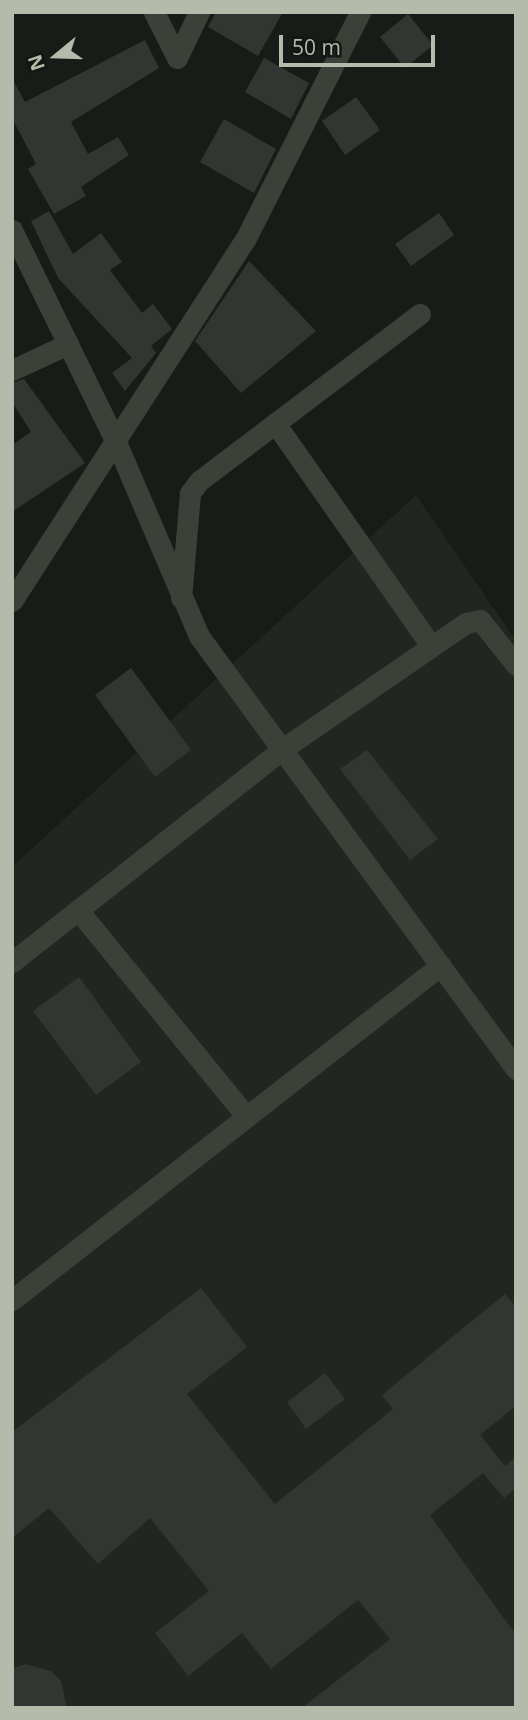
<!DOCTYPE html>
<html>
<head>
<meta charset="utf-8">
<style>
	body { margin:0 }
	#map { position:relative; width:528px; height:1720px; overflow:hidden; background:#191b19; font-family:"Open Sans",sans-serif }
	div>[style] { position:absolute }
	.built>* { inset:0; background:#232521 }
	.building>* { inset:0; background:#323531 }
	.minor>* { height:21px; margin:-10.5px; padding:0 10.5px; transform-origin:10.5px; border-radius:10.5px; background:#3d4039 }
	span { translate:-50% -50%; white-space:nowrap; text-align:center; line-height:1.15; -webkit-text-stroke:5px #141613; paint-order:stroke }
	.frame { position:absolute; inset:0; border:14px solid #b5baab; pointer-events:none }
	.north { position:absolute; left:21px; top:21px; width:70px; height:70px; -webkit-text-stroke:5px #141613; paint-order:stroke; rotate:251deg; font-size:19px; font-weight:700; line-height:28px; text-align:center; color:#b5baab }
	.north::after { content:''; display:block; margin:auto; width:24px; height:32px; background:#b5baab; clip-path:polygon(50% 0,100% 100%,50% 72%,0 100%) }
	.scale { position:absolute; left:279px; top:35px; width:156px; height:32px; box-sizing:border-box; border:4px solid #b5baab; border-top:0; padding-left:9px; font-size:21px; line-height:24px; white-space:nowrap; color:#b5baab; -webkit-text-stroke:5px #141613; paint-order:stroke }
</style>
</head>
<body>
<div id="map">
	<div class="built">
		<i style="clip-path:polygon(416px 495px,516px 641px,516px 1708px,12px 1708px,12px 867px)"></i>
	</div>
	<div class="building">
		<i style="clip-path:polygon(216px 12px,283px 12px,258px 56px,208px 27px)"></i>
		<i style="clip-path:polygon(408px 14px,433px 45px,405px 68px,380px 37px)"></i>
		<i style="clip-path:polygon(145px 40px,159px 68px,71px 122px,88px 154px,118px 137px,129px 155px,81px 187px,86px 196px,54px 214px,28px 169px,36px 164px,12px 118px,12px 78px,25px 102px)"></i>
		<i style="clip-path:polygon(264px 58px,309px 83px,291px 119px,245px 92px)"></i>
		<i style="clip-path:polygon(356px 97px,380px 130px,345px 155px,322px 121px)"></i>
		<i style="clip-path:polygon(224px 119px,276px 149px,254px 193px,200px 162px)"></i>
		<i style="clip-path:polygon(49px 211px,73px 254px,101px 233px,122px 262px,110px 270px,142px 313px,153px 304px,172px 329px,151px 346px,156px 353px,125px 391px,112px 373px,132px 358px,58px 278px,31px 221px)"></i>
		<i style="clip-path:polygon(439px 213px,454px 235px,411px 266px,395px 244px)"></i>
		<i style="clip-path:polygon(249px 261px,316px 331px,241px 393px,195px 341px)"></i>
		<i style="clip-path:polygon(24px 379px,85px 463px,12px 512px,12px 445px,31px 432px,12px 402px,12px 383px)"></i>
		<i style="clip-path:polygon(131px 668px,191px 750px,155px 777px,95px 695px)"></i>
		<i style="clip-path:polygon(367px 750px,438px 839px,410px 860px,340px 769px)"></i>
		<i style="clip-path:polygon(79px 977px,141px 1062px,96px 1095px,33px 1011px)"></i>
		<i style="clip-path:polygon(201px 1288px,247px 1347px,187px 1394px,275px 1504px,393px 1409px,382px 1395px,451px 1338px,505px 1294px,516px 1307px,516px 1406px,480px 1435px,505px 1466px,516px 1457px,516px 1488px,504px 1498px,483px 1473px,430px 1515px,516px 1635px,516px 1708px,302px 1708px,390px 1639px,358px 1600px,271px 1669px,242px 1633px,188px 1676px,155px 1633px,209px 1591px,150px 1518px,98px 1564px,49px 1508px,12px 1538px,12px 1432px)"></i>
		<i style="clip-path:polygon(325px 1373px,345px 1399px,306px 1429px,287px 1402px)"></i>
		<i style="clip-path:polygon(25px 1664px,51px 1671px,61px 1681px,67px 1708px,12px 1708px,12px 1669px)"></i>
	</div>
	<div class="minor">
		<i style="left:154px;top:12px;width:51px;rotate:63.4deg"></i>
		<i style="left:177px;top:58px;width:51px;rotate:-64.4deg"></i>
		<i style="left:12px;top:230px;width:238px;rotate:63.9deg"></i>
		<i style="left:117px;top:444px;width:209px;rotate:66.9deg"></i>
		<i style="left:199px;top:636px;width:537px;rotate:53.79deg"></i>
		<i style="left:12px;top:370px;width:62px;rotate:-24.9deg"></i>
		<i style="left:275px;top:423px;width:272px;rotate:55deg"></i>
		<i style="left:181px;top:598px;width:105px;rotate:-85.1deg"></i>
		<i style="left:190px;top:493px;width:15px;rotate:-53deg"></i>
		<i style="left:199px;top:481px;width:277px;rotate:-37.1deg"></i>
		<i style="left:12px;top:601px;width:430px;rotate:-57.2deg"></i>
		<i style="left:245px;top:240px;width:255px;rotate:-63.2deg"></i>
		<i style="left:78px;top:910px;width:267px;rotate:50.8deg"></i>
		<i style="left:12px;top:962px;width:342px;rotate:-38.2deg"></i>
		<i style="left:281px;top:750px;width:224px;rotate:-34.5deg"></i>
		<i style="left:466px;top:623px;width:14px;rotate:-12deg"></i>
		<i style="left:480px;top:620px;width:58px;rotate:51.3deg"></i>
		<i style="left:12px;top:1300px;width:544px;rotate:-37.99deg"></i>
	</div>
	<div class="frame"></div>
	<div class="north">N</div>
	<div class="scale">50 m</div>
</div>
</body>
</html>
